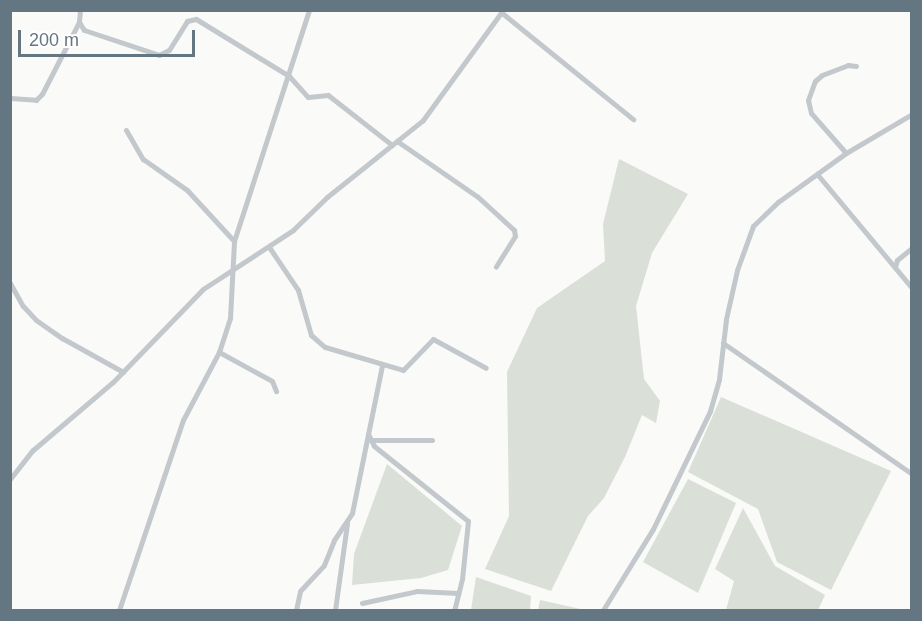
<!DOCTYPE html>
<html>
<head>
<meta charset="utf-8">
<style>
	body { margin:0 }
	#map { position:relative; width:922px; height:621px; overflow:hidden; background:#fafaf8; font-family:Helvetica,sans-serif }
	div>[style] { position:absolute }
	.green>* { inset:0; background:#dadfd7 }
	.street>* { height:5px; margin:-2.5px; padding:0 2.5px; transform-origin:2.5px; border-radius:2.5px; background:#c3c8cc }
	span { translate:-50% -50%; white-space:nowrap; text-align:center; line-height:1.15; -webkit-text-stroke:6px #fff; paint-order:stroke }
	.frame { position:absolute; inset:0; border:12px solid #657683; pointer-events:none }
	.scale { position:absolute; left:18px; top:30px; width:177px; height:27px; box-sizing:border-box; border:3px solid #657683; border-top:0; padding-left:8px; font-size:18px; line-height:21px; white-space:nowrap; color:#657683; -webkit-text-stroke:4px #fff; paint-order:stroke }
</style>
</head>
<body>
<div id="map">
	<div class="green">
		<i style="clip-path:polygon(619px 159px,688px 194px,652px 253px,636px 306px,644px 379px,660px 401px,656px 423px,642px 415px,625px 457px,604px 498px,588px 516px,551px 591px,485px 569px,509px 516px,507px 372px,537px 308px,605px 261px,603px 224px)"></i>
		<i style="clip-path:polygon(721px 397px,891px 471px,831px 590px,777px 562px,758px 509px,688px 472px)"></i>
		<i style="clip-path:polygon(387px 464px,462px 526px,448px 570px,421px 578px,352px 585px,354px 554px)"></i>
		<i style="clip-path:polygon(688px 479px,736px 503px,698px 593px,643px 562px)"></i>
		<i style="clip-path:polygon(743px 508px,775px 566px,825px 595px,818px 610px,726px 610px,734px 581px,715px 569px)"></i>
		<i style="clip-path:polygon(476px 577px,531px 596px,530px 610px,471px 610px)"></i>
		<i style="clip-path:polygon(540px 600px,585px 610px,538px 610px)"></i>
	</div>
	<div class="street">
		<i style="left:80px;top:10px;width:12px;rotate:95deg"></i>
		<i style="left:79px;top:22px;width:9px;rotate:58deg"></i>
		<i style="left:84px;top:30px;width:79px;rotate:18.4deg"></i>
		<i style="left:159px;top:55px;width:11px;rotate:-27deg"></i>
		<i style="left:169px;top:50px;width:34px;rotate:-58deg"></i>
		<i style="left:187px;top:21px;width:9px;rotate:-13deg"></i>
		<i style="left:196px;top:19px;width:109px;rotate:31.5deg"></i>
		<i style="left:289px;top:76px;width:28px;rotate:48deg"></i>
		<i style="left:308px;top:97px;width:20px;rotate:-6deg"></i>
		<i style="left:328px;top:95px;width:81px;rotate:38deg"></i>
		<i style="left:502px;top:13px;width:169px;rotate:39deg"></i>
		<i style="left:10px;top:98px;width:26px;rotate:4deg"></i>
		<i style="left:36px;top:100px;width:8px;rotate:-45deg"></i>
		<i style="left:42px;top:94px;width:81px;rotate:-62.8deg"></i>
		<i style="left:126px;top:130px;width:34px;rotate:60deg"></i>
		<i style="left:143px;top:159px;width:54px;rotate:35.2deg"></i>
		<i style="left:187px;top:190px;width:69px;rotate:47.3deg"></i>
		<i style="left:397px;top:141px;width:98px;rotate:34.7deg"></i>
		<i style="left:478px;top:197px;width:49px;rotate:42.5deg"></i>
		<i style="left:514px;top:230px;width:6px;rotate:81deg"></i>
		<i style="left:515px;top:236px;width:36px;rotate:122deg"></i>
		<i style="left:846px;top:153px;width:53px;rotate:-131.2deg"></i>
		<i style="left:811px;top:113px;width:13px;rotate:-103deg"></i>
		<i style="left:808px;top:100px;width:20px;rotate:-70deg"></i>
		<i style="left:815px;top:81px;width:9px;rotate:-41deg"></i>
		<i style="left:822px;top:75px;width:28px;rotate:-21deg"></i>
		<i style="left:848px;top:65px;width:8px;rotate:7deg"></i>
		<i style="left:817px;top:174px;width:148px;rotate:50.2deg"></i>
		<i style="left:269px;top:247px;width:52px;rotate:56deg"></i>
		<i style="left:298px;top:290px;width:47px;rotate:73.9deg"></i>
		<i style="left:311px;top:335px;width:18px;rotate:41deg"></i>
		<i style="left:325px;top:347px;width:81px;rotate:16.4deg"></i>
		<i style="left:403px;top:370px;width:43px;rotate:-45.9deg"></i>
		<i style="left:433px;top:339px;width:60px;rotate:28.7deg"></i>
		<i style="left:895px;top:267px;width:7px;rotate:-74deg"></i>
		<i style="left:897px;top:260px;width:19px;rotate:-39deg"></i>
		<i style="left:10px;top:283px;width:26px;rotate:61deg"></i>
		<i style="left:23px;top:306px;width:19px;rotate:47deg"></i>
		<i style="left:36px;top:320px;width:32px;rotate:35deg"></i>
		<i style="left:62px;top:338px;width:70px;rotate:29.1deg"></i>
		<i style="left:723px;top:343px;width:230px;rotate:34.7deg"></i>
		<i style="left:219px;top:352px;width:60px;rotate:28.7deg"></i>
		<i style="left:272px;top:381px;width:11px;rotate:68deg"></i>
		<i style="left:368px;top:434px;width:13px;rotate:63deg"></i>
		<i style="left:374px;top:446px;width:120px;rotate:38.6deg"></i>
		<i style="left:468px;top:521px;width:58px;rotate:95.9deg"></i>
		<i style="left:462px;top:579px;width:32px;rotate:104deg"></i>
		<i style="left:371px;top:440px;width:61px"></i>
		<i style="left:10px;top:479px;width:37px;rotate:-52deg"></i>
		<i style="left:33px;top:450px;width:105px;rotate:-40.4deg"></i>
		<i style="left:113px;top:382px;width:129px;rotate:-45.9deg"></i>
		<i style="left:203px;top:289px;width:108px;rotate:-33.2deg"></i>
		<i style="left:293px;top:230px;width:47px;rotate:-44.1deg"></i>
		<i style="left:327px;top:197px;width:123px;rotate:-38.7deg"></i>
		<i style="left:423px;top:120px;width:136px;rotate:-54deg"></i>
		<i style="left:362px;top:603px;width:56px;rotate:-12.3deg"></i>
		<i style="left:417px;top:591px;width:41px;rotate:2.8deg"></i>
		<i style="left:119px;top:610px;width:200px;rotate:-71.4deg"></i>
		<i style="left:183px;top:420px;width:77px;rotate:-62.1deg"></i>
		<i style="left:219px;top:352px;width:36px;rotate:-72deg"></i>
		<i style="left:230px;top:318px;width:77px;rotate:-87deg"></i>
		<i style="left:234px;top:241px;width:243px;rotate:-72deg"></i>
		<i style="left:296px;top:610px;width:19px;rotate:-78deg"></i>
		<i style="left:300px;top:591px;width:35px;rotate:-47deg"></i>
		<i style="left:324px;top:565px;width:27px;rotate:-68deg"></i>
		<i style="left:334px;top:540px;width:32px;rotate:-56deg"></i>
		<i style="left:352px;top:513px;width:151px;rotate:-78.5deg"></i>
		<i style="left:335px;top:610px;width:88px;rotate:-82.1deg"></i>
		<i style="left:603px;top:610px;width:95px;rotate:-58.3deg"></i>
		<i style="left:653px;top:529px;width:131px;rotate:-64.2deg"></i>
		<i style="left:710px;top:411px;width:33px;rotate:-74deg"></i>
		<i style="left:719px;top:379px;width:60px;rotate:-83.3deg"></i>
		<i style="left:726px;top:319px;width:50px;rotate:-77.3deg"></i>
		<i style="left:737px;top:270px;width:47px;rotate:-70deg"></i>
		<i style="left:753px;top:226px;width:35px;rotate:-44deg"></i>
		<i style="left:778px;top:202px;width:84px;rotate:-35.8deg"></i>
		<i style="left:846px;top:153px;width:77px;rotate:-30.6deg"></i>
	</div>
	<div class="frame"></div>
	<div class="scale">200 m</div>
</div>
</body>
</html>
